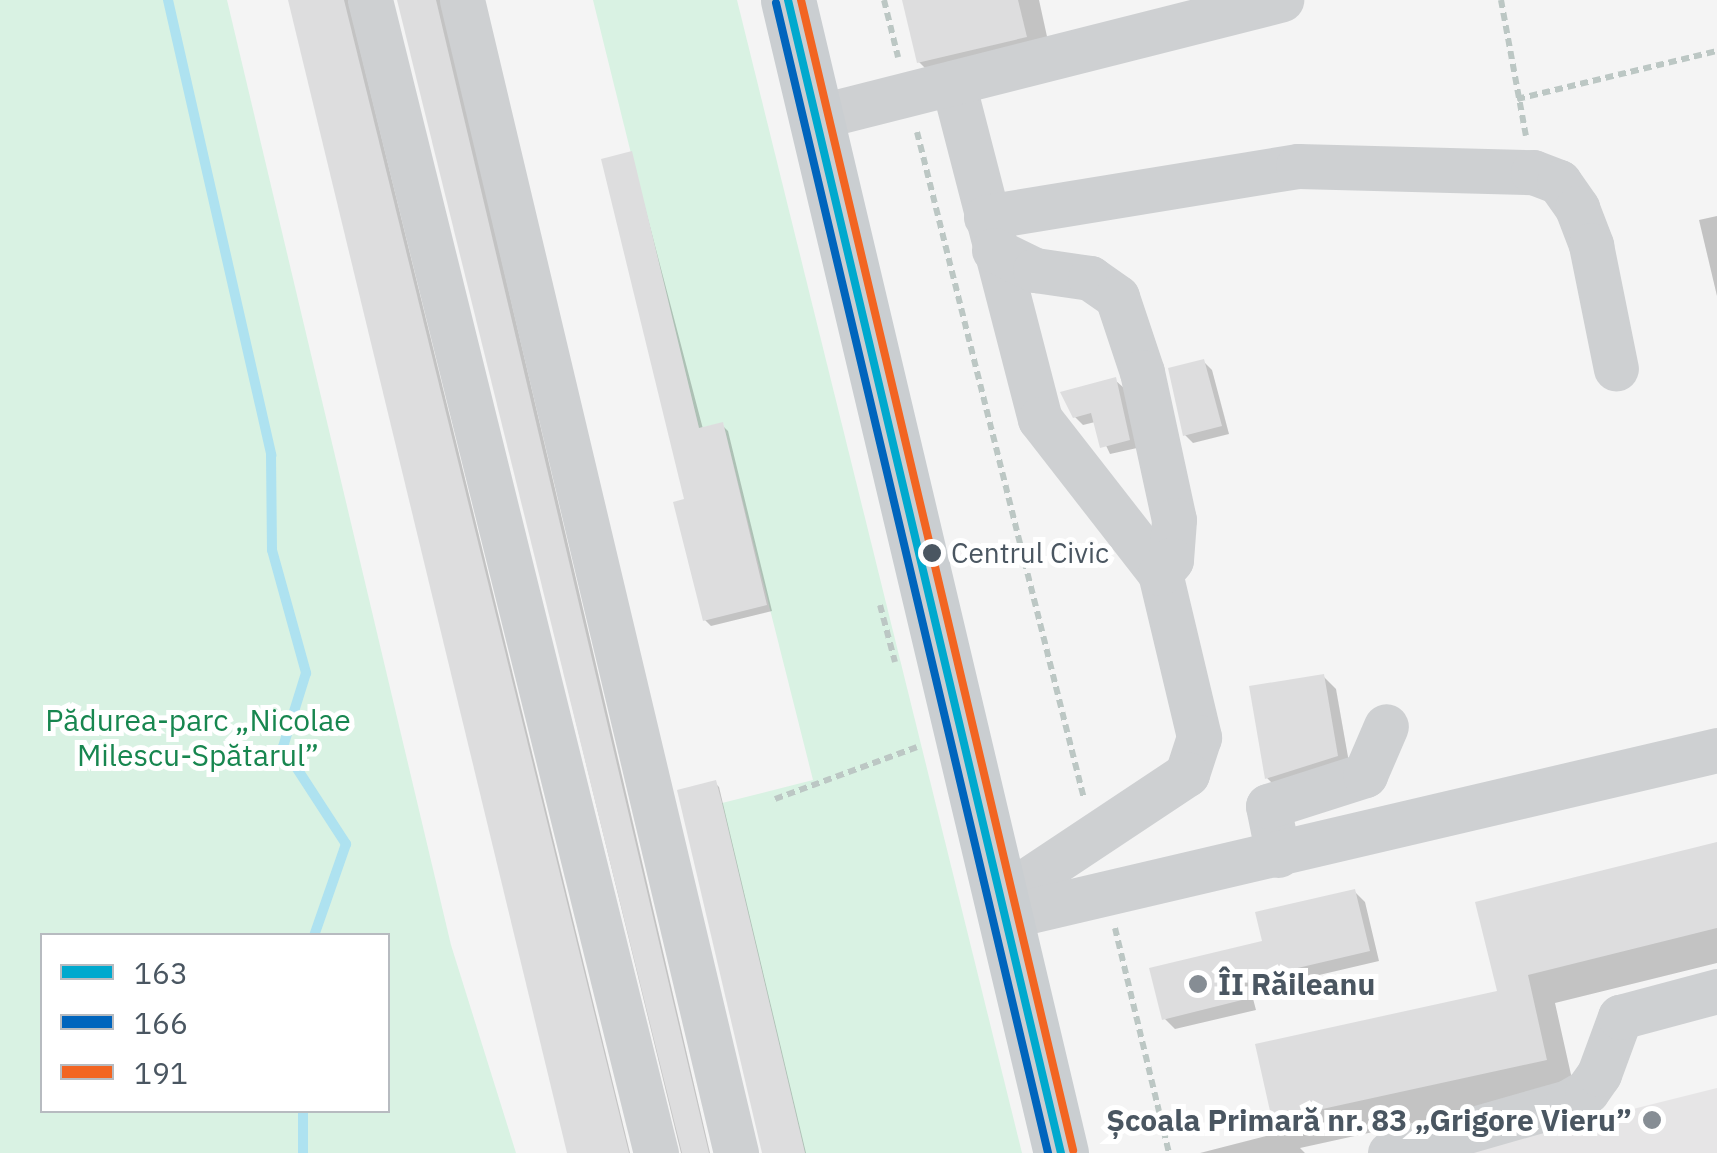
<!DOCTYPE html>
<html>
<head>
<meta charset="utf-8">
<style>
	body { margin:0 }
	#map { position:relative; width:1717px; height:1153px; overflow:hidden; background:#f4f4f4; font-family:"IBM Plex Sans",sans-serif }
	div>[style] { position:absolute }
	.education>* { inset:0; background:#e6e5e6 }
	.green>* { inset:0; background:#d9f2e3 }
	.shadow>* { inset:0; background:#0003 }
	.stream>* { height:10px; margin:-5px; padding:0 5px; transform-origin:5px; border-radius:5px; background:#aee2f0 }
	.building>* { inset:0; background:#ddddde }
	.path>* { height:6px; margin-top:-3px; transform-origin:0; background:repeating-linear-gradient(90deg,#bcc7c4 0 8px,transparent 0 13px) }
	.minor>* { height:45px; margin:-22.5px; padding:0 22.5px; transform-origin:22.5px; border-radius:22.5px; background:#ced0d2 }
	.major>* { height:55px; margin:-27.5px; padding:0 27.5px; transform-origin:27.5px; border-radius:27.5px; background:#caced1 }
	.bus-1>* { height:8px; margin:-4px; padding:0 4px; transform-origin:4px; border-radius:4px; background:#00a9ce }
	.bus-2>* { height:8px; margin:-4px; padding:0 4px; transform-origin:4px; border-radius:4px; background:#0065bd }
	.bus-3>* { height:8px; margin:-4px; padding:0 4px; transform-origin:4px; border-radius:4px; background:#f26522 }
	.dots>* { width:28px; height:28px; translate:-50% -50%; box-sizing:border-box; border:5px solid #fff; border-radius:50% }
	span { translate:-50% -50%; white-space:nowrap; text-align:center; line-height:1.15; -webkit-text-stroke:10px #fff; paint-order:stroke }
	.bus-label { font-size:28px; color:#4a5661 }
	.left { translate:0 -50%; text-align:left }
	.park-label { font-size:30px; color:#17864f }
	.poi-label { font-size:30px; color:#4a5661; font-weight:700 }
	.right { translate:-100% -50%; text-align:right }
	.legend { position:absolute; left:40px; top:933px; width:350px; height:180px; box-sizing:border-box; background:#fff; border:2px solid #b7bbc0; margin:0; padding:12px 18px; list-style:none; font-size:30px; color:#4a5661 }
	.legend li { display:flex; align-items:center; gap:20px; height:50px }
	.legend b { width:50px; border:2px solid #b7bbc0 }
</style>
</head>
<body>
<div id="map">
	<div class="education">
		<i style="clip-path:polygon(1717px 1088px,1717px 1153px,1457px 1153px)"></i>
	</div>
	<div class="green">
		<i style="clip-path:polygon(evenodd,0 0,227px 0,451px 945px,516px 1153px,0 1153px,0 0,42px 936px,388px 936px,388px 1110px,42px 1110px,42px 936px)"></i>
		<i style="clip-path:polygon(593px 0,737px 0,1022px 1153px,805px 1153px,722px 803px,813px 780px,723px 423px,699px 428px)"></i>
	</div>
	<div class="shadow">
		<i style="clip-path:polygon(290px 0,348px 0,630px 1153px,570px 1153px)"></i>
		<i style="clip-path:polygon(400px 0,441px 0,710px 1153px,681px 1153px)"></i>
		<i style="clip-path:polygon(905px 0,1039px 0,1053px 64px,946px 89px,919px 62px)"></i>
		<i style="clip-path:polygon(631px 154px,703px 429px,722px 425px,728px 431px,772px 611px,711px 626px,705px 620px)"></i>
		<i style="clip-path:polygon(1717px 216px,1717px 296px,1699px 220px)"></i>
		<i style="clip-path:polygon(1203px 361px,1212px 370px,1229px 434px,1193px 443px,1185px 435px)"></i>
		<i style="clip-path:polygon(1115px 380px,1124px 388px,1137px 448px,1110px 454px,1095px 422px,1083px 425px,1075px 417px)"></i>
		<i style="clip-path:polygon(1323px 676px,1336px 689px,1350px 768px,1280px 791px,1267px 778px)"></i>
		<i style="clip-path:polygon(715px 783px,719px 787px,806px 1153px,763px 1153px)"></i>
		<i style="clip-path:polygon(1717px 845px,1717px 963px,1555px 1003px,1574px 1088px,1300px 1148px,1305px 1153px,1200px 1153px,1286px 1131px,1274px 1119px,1500px 993px)"></i>
		<i style="clip-path:polygon(1354px 891px,1365px 902px,1379px 961px,1251px 991px,1256px 1010px,1175px 1029px,1164px 1018px,1264px 943px)"></i>
	</div>
	<div class="stream">
		<i style="left:168px;top:0;width:467px;rotate:77.2deg"></i>
		<i style="left:271px;top:455px;width:95px;rotate:89.4deg"></i>
		<i style="left:272px;top:550px;width:128px;rotate:74.5deg"></i>
		<i style="left:306px;top:673px;width:77px;rotate:107.3deg"></i>
		<i style="left:283px;top:747px;width:116px;rotate:57deg"></i>
		<i style="left:346px;top:844px;width:97px;rotate:109.2deg"></i>
		<i style="left:303px;top:1110px;width:43px;rotate:90deg"></i>
	</div>
	<div class="building">
		<i style="clip-path:polygon(288px 0,344px 0,629px 1153px,567px 1153px)"></i>
		<i style="clip-path:polygon(397px 0,436px 0,709px 1153px,682px 1153px)"></i>
		<i style="clip-path:polygon(902px 0,1018px 0,1027px 37px,917px 63px)"></i>
		<i style="clip-path:polygon(632px 151px,699px 428px,723px 422px,767px 605px,703px 621px,673px 502px,684px 499px,601px 159px)"></i>
		<i style="clip-path:polygon(1204px 359px,1222px 426px,1183px 436px,1168px 368px)"></i>
		<i style="clip-path:polygon(1116px 377px,1130px 440px,1100px 448px,1091px 413px,1073px 418px,1060px 392px)"></i>
		<i style="clip-path:polygon(1324px 674px,1338px 756px,1265px 779px,1249px 686px)"></i>
		<i style="clip-path:polygon(716px 780px,722px 803px,805px 1153px,762px 1153px,677px 790px)"></i>
		<i style="clip-path:polygon(1717px 842px,1717px 928px,1528px 975px,1547px 1060px,1272px 1120px,1255px 1044px,1497px 991px,1475px 902px)"></i>
		<i style="clip-path:polygon(1355px 889px,1370px 951px,1242px 981px,1246px 999px,1162px 1020px,1149px 968px,1262px 941px,1255px 912px)"></i>
	</div>
	<div class="path">
		<i style="left:884px;top:0;width:59px;rotate:76.2deg"></i>
		<i style="left:1501px;top:0;width:138px;rotate:79.6deg"></i>
		<i style="left:1517px;top:99px;width:206px;rotate:-13.5deg"></i>
		<i style="left:917px;top:132px;width:688px;rotate:75.94deg"></i>
		<i style="left:880px;top:605px;width:59px;rotate:75.3deg"></i>
		<i style="left:775px;top:799px;width:151px;rotate:-20.1deg"></i>
		<i style="left:1115px;top:928px;width:231px;rotate:76.5deg"></i>
	</div>
	<div class="minor">
		<i style="left:370px;top:0;width:1188px;rotate:76.07deg"></i>
		<i style="left:462px;top:0;width:1185px;rotate:76.63deg"></i>
		<i style="left:953px;top:83px;width:347px;rotate:75.5deg"></i>
		<i style="left:1040px;top:419px;width:195px;rotate:52.1deg"></i>
		<i style="left:1160px;top:573px;width:169px;rotate:76.6deg"></i>
		<i style="left:1199px;top:737px;width:39px;rotate:108deg"></i>
		<i style="left:1187px;top:774px;width:193px;rotate:146.4deg"></i>
		<i style="left:1026px;top:881px;width:42px;rotate:121.4deg"></i>
		<i style="left:817px;top:117px;width:479px;rotate:-14.2deg"></i>
		<i style="left:986px;top:217px;width:316px;rotate:-9.3deg"></i>
		<i style="left:1298px;top:166px;width:235px;rotate:1.5deg"></i>
		<i style="left:1533px;top:172px;width:28px;rotate:21deg"></i>
		<i style="left:1559px;top:182px;width:32px;rotate:55deg"></i>
		<i style="left:1577px;top:208px;width:40px;rotate:69deg"></i>
		<i style="left:1591px;top:245px;width:126px;rotate:78.6deg"></i>
		<i style="left:994px;top:250px;width:46px;rotate:26deg"></i>
		<i style="left:1035px;top:270px;width:56px;rotate:8.3deg"></i>
		<i style="left:1090px;top:278px;width:33px;rotate:35deg"></i>
		<i style="left:1117px;top:297px;width:79px;rotate:71.6deg"></i>
		<i style="left:1142px;top:372px;width:151px;rotate:77.8deg"></i>
		<i style="left:1174px;top:520px;width:40px;rotate:94.3deg"></i>
		<i style="left:1171px;top:560px;width:17px;rotate:130deg"></i>
		<i style="left:1278px;top:855px;width:50px;rotate:-101.5deg"></i>
		<i style="left:1268px;top:806px;width:102px;rotate:-17.7deg"></i>
		<i style="left:1365px;top:775px;width:53px;rotate:-66.8deg"></i>
		<i style="left:1004px;top:917px;width:732px;rotate:-13.18deg"></i>
		<i style="left:1390px;top:1153px;width:185px;rotate:-16deg"></i>
		<i style="left:1568px;top:1102px;width:22px;rotate:-30deg"></i>
		<i style="left:1587px;top:1091px;width:21px;rotate:-55deg"></i>
		<i style="left:1599px;top:1074px;width:61px;rotate:-69.8deg"></i>
		<i style="left:1620px;top:1017px;width:100px;rotate:-15deg"></i>
	</div>
	<div class="major">
		<i style="left:788px;top:0;width:1185px;rotate:76.68deg"></i>
	</div>
	<div class="bus-1">
		<i style="left:788px;top:0;width:1185px;rotate:76.68deg"></i>
	</div>
	<div class="bus-2">
		<i style="left:776px;top:3px;width:1182px;rotate:76.69deg"></i>
	</div>
	<div class="bus-3">
		<i style="left:801px;top:0;width:1182px;rotate:76.69deg"></i>
	</div>
	<div class="dots">
		<i style="left:932px;top:553px;background:#4a5661"></i>
		<i style="left:1198px;top:984px;background:#868d94"></i>
		<i style="left:1652px;top:1120px;background:#868d94"></i>
	</div>
	<div class="bus-label">
		<span class="left" style="left:951px;top:553px">Centrul Civic</span>
	</div>
	<div class="park-label">
		<span style="left:198px;top:737px">Pădurea-parc „Nicolae<br>Milescu-Spătarul”</span>
	</div>
	<div class="poi-label">
		<span class="left" style="left:1218px;top:984px">ÎI Răileanu</span>
		<span class="right" style="left:1632px;top:1120px">Școala Primară nr. 83 „Grigore Vieru”</span>
	</div>
	<ul class="legend">
	<li><b style="height:12px;background:#00a9ce"></b>163</li>
	<li><b style="height:12px;background:#0065bd"></b>166</li>
	<li><b style="height:12px;background:#f26522"></b>191</li>
	</ul>
</div>
</body>
</html>
